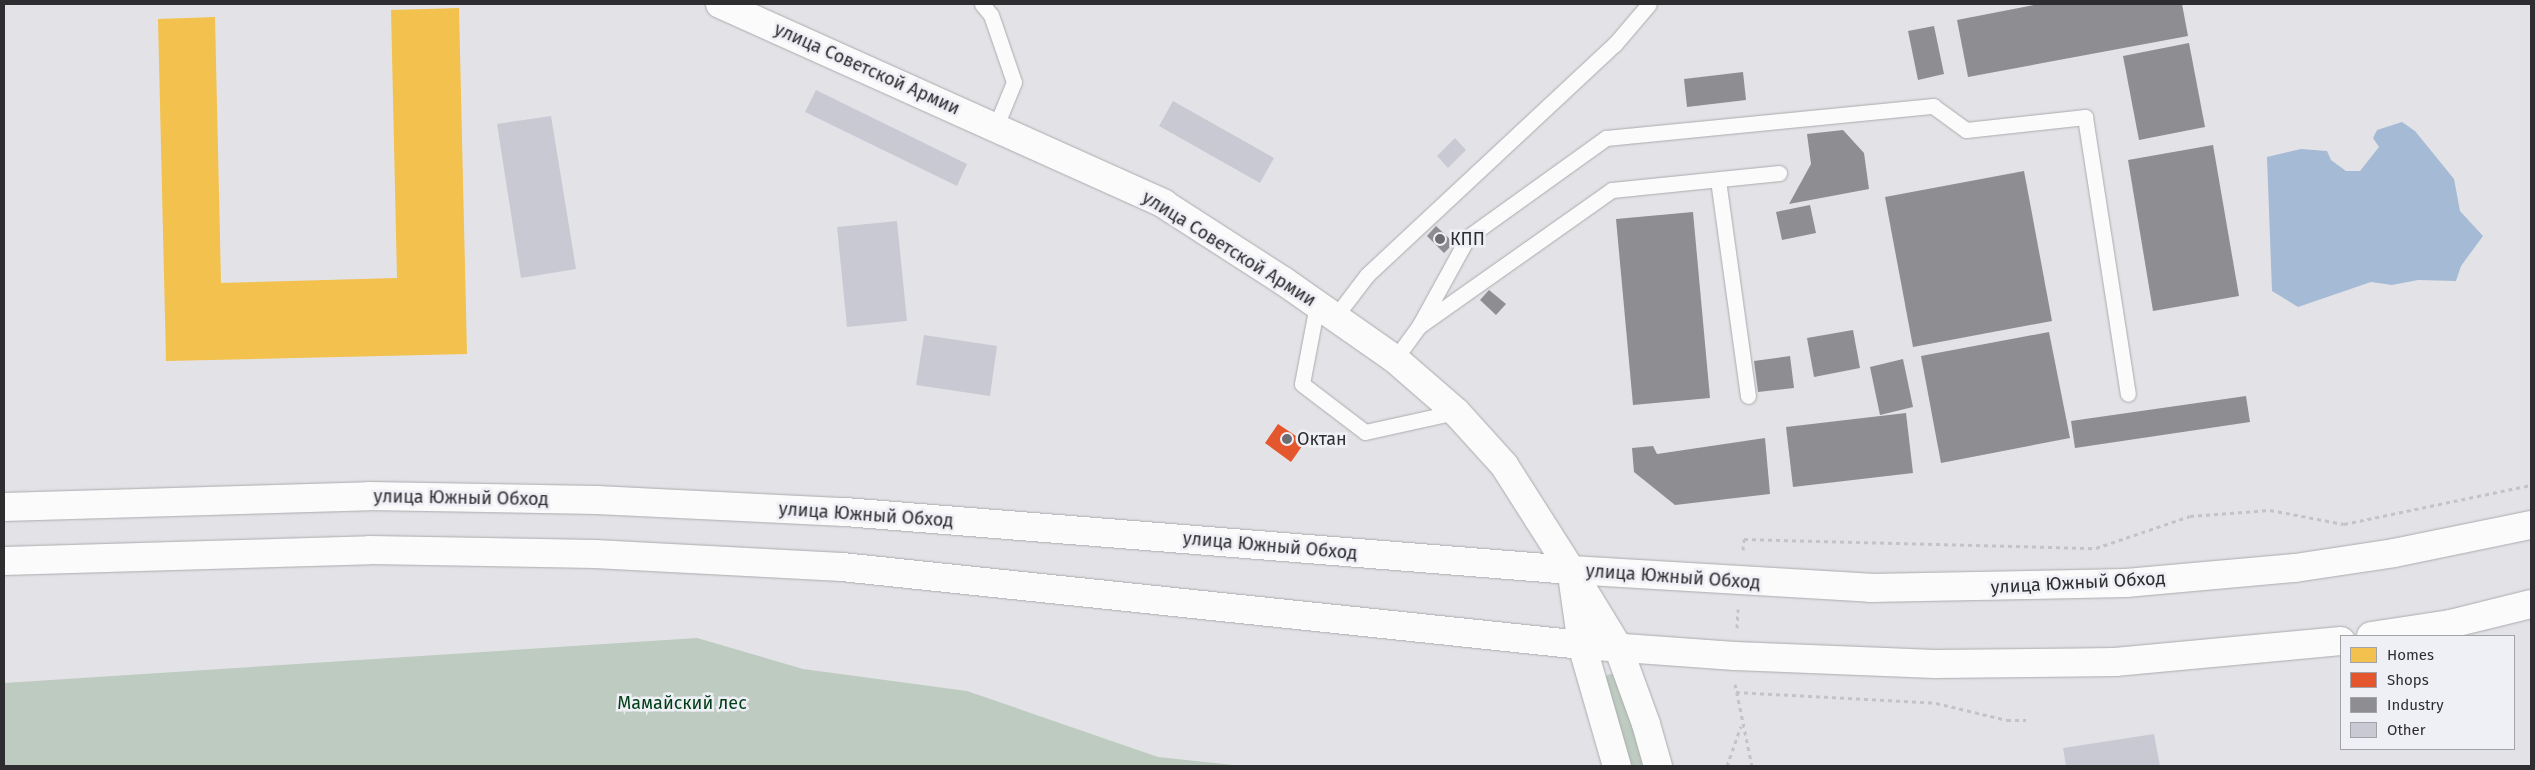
<!DOCTYPE html>
<html>
<head>
<meta charset="utf-8">
<style>
	body { margin:0 }
	#map { position:relative; width:2535px; height:770px; overflow:hidden; background:#e3e3e7; font-family:"Fira Sans",sans-serif }
	div>[style] { position:absolute }
	.green>* { inset:0; background:#bdcbc0 }
	.water>* { inset:0; background:#a5bad4 }
	.homes>* { inset:0; background:#f2c14e }
	.shops>* { inset:0; background:#e4572e }
	.industry>* { inset:0; background:#8d8d92 }
	.building>* { inset:0; background:#c8c9d3 }
	.path>* { height:3px; margin-top:-1.5px; transform-origin:0; background:repeating-linear-gradient(90deg,#c4c4c6 0 4px,transparent 0 8px) }
	.roads { filter:drop-shadow(0 0 1px #ababae) drop-shadow(0 0 1px #ababae) }
	.lane>* { height:15px; margin:-7.5px; padding:0 7.5px; transform-origin:7.5px; border-radius:7.5px; background:#fbfbfb }
	.street>* { height:28px; margin:-14px; padding:0 14px; transform-origin:14px; border-radius:14px; background:#fbfbfb }
	.primary>* { height:28px; margin:-14px; padding:0 14px; transform-origin:14px; border-radius:14px; background:#fbfbfb }
	.dots>* { width:14px; height:14px; translate:-50% -50%; box-sizing:border-box; border:2px solid #efeff6; border-radius:50% }
	span { translate:-50% -50%; white-space:nowrap; text-align:center; line-height:1.15; -webkit-text-stroke:5px #efeff6; paint-order:stroke }
	.street-label { font-size:18px; color:#2e2e31 }
	.poi-label { font-size:18px; color:#2e2e31 }
	.left { translate:0 -50%; text-align:left }
	.park-label { font-size:18px; color:#003e15 }
	.frame { position:absolute; inset:0; border:5px solid #2e2e31; pointer-events:none }
	.legend { position:absolute; left:2340px; top:635px; width:175px; height:115px; box-sizing:border-box; background:#efeff6; border:1px solid #a2a2a7; margin:0; padding:6px 9px; list-style:none; font-size:15px; color:#2e2e31 }
	.legend li { display:flex; align-items:center; gap:10px; height:25px }
	.legend b { width:25px; border:1px solid #a2a2a7 }
</style>
</head>
<body>
<div id="map">
	<div class="green">
		<i style="clip-path:polygon(697px 638px,803px 669px,967px 691px,1158px 757px,1243px 766px,4px 766px,4px 683px)"></i>
		<i style="clip-path:polygon(1619px 672px,1647px 766px,1629px 766px,1605px 680px,1607px 675px)"></i>
	</div>
	<div class="water">
		<i style="clip-path:polygon(2402px 122px,2415px 131px,2454px 179px,2460px 211px,2483px 236px,2461px 266px,2456px 281px,2418px 280px,2392px 285px,2371px 282px,2298px 307px,2272px 291px,2267px 157px,2301px 149px,2327px 151px,2331px 160px,2346px 171px,2360px 171px,2379px 147px,2373px 138px,2377px 130px)"></i>
	</div>
	<div class="homes">
		<i style="clip-path:polygon(459px 8px,467px 354px,166px 361px,158px 19px,215px 17px,221px 283px,397px 278px,391px 10px)"></i>
	</div>
	<div class="shops">
		<i style="clip-path:polygon(1278px 424px,1305px 442px,1291px 462px,1265px 443px)"></i>
	</div>
	<div class="industry">
		<i style="clip-path:polygon(2039px 4px,2182px 4px,2188px 36px,1968px 77px,1957px 20px)"></i>
		<i style="clip-path:polygon(1934px 26px,1944px 74px,1918px 80px,1908px 31px)"></i>
		<i style="clip-path:polygon(2189px 43px,2205px 127px,2139px 140px,2123px 56px)"></i>
		<i style="clip-path:polygon(1743px 72px,1746px 100px,1687px 107px,1684px 79px)"></i>
		<i style="clip-path:polygon(1843px 130px,1864px 153px,1869px 189px,1789px 204px,1811px 164px,1807px 134px)"></i>
		<i style="clip-path:polygon(2213px 145px,2239px 296px,2153px 311px,2128px 160px)"></i>
		<i style="clip-path:polygon(2024px 171px,2052px 321px,1913px 347px,1885px 197px)"></i>
		<i style="clip-path:polygon(1810px 205px,1816px 233px,1782px 240px,1776px 212px)"></i>
		<i style="clip-path:polygon(1693px 212px,1710px 398px,1633px 405px,1616px 219px)"></i>
		<i style="clip-path:polygon(1436px 226px,1454px 243px,1444px 253px,1427px 236px)"></i>
		<i style="clip-path:polygon(1489px 290px,1506px 304px,1496px 315px,1480px 300px)"></i>
		<i style="clip-path:polygon(1853px 330px,1860px 368px,1814px 377px,1807px 338px)"></i>
		<i style="clip-path:polygon(2049px 332px,2070px 438px,1941px 463px,1921px 356px)"></i>
		<i style="clip-path:polygon(1790px 356px,1794px 388px,1758px 392px,1754px 361px)"></i>
		<i style="clip-path:polygon(1903px 359px,1913px 407px,1880px 415px,1870px 367px)"></i>
		<i style="clip-path:polygon(2246px 396px,2250px 422px,2075px 448px,2071px 421px)"></i>
		<i style="clip-path:polygon(1906px 413px,1913px 473px,1793px 487px,1786px 427px)"></i>
		<i style="clip-path:polygon(1765px 438px,1770px 494px,1675px 505px,1634px 472px,1632px 448px,1653px 446px,1657px 454px)"></i>
	</div>
	<div class="building">
		<i style="clip-path:polygon(816px 90px,967px 164px,957px 186px,805px 112px)"></i>
		<i style="clip-path:polygon(1173px 101px,1274px 158px,1260px 183px,1159px 126px)"></i>
		<i style="clip-path:polygon(551px 116px,576px 269px,521px 278px,497px 124px)"></i>
		<i style="clip-path:polygon(1455px 138px,1466px 150px,1448px 168px,1437px 156px)"></i>
		<i style="clip-path:polygon(897px 221px,907px 321px,847px 327px,837px 227px)"></i>
		<i style="clip-path:polygon(924px 335px,997px 346px,990px 396px,916px 385px)"></i>
		<i style="clip-path:polygon(2154px 734px,2160px 766px,2066px 766px,2063px 748px)"></i>
	</div>
	<div class="path">
		<i style="left:1743px;top:550px;width:11px;rotate:-85deg"></i>
		<i style="left:1744px;top:539px;width:352px;rotate:1.5deg"></i>
		<i style="left:2096px;top:548px;width:99px;rotate:-18.8deg"></i>
		<i style="left:2190px;top:516px;width:80px;rotate:-4.3deg"></i>
		<i style="left:2270px;top:510px;width:75px;rotate:10.7deg"></i>
		<i style="left:2344px;top:524px;width:191px;rotate:-11.8deg"></i>
		<i style="left:1737px;top:628px;width:19px;rotate:-87deg"></i>
		<i style="left:1735px;top:684px;width:84px;rotate:78.3deg"></i>
		<i style="left:1736px;top:692px;width:200px;rotate:3.1deg"></i>
		<i style="left:1936px;top:703px;width:73px;rotate:13.5deg"></i>
		<i style="left:2007px;top:720px;width:19px"></i>
		<i style="left:1727px;top:766px;width:42px;rotate:-70.7deg"></i>
	</div>
	<div class="roads">
		<div class="lane">
			<i style="left:982px;top:4px;width:14px;rotate:51deg"></i>
			<i style="left:991px;top:15px;width:71px;rotate:71.1deg"></i>
			<i style="left:1014px;top:82px;width:48px;rotate:112.2deg"></i>
			<i style="left:1718px;top:180px;width:218px;rotate:82.1deg"></i>
			<i style="left:1317px;top:305px;width:80px;rotate:100.8deg"></i>
			<i style="left:1302px;top:384px;width:79px;rotate:37.3deg"></i>
			<i style="left:1365px;top:432px;width:93px;rotate:-12.4deg"></i>
			<i style="left:1335px;top:317px;width:53px;rotate:-52.7deg"></i>
			<i style="left:1367px;top:275px;width:339px;rotate:-43deg"></i>
			<i style="left:1615px;top:44px;width:52px;rotate:-49.6deg"></i>
			<i style="left:1419px;top:326px;width:102px;rotate:-61.2deg"></i>
			<i style="left:1468px;top:237px;width:170px;rotate:-35.7deg"></i>
			<i style="left:1606px;top:138px;width:329px;rotate:-5.6deg"></i>
			<i style="left:1933px;top:106px;width:41px;rotate:36deg"></i>
			<i style="left:1966px;top:130px;width:120px;rotate:-6.2deg"></i>
			<i style="left:2085px;top:117px;width:280px;rotate:81.2deg"></i>
			<i style="left:1395px;top:359px;width:41px;rotate:-54deg"></i>
			<i style="left:1419px;top:326px;width:236px;rotate:-35.2deg"></i>
			<i style="left:1612px;top:190px;width:168px;rotate:-5.8deg"></i>
		</div>
		<div class="street">
			<i style="left:720px;top:4px;width:487px;rotate:24.2deg"></i>
			<i style="left:1164px;top:204px;width:140px;rotate:32.8deg"></i>
			<i style="left:1282px;top:280px;width:138px;rotate:35deg"></i>
			<i style="left:1395px;top:359px;width:81px;rotate:41deg"></i>
			<i style="left:1456px;top:412px;width:72px;rotate:47.8deg"></i>
			<i style="left:1504px;top:465px;width:125px;rotate:57.5deg"></i>
		</div>
		<div class="primary">
			<i style="left:4px;top:507px;width:365px;rotate:-1.7deg"></i>
			<i style="left:369px;top:496px;width:228px;rotate:1deg"></i>
			<i style="left:597px;top:500px;width:248px;rotate:2.8deg"></i>
			<i style="left:845px;top:512px;width:728px;rotate:4.57deg"></i>
			<i style="left:1571px;top:570px;width:300px;rotate:3.4deg"></i>
			<i style="left:1870px;top:588px;width:256px;rotate:-1.1deg"></i>
			<i style="left:2126px;top:583px;width:170px;rotate:-5.1deg"></i>
			<i style="left:2295px;top:568px;width:100px;rotate:-8.6deg"></i>
			<i style="left:2394px;top:553px;width:140px;rotate:-11.6deg"></i>
			<i style="left:4px;top:561px;width:366px;rotate:-1.7deg"></i>
			<i style="left:370px;top:550px;width:225px;rotate:1deg"></i>
			<i style="left:595px;top:554px;width:247px;rotate:3deg"></i>
			<i style="left:842px;top:567px;width:744px;rotate:6.02deg"></i>
			<i style="left:1582px;top:645px;width:153px;rotate:4.1deg"></i>
			<i style="left:1735px;top:656px;width:200px;rotate:2.3deg"></i>
			<i style="left:1935px;top:664px;width:180px;rotate:-0.6deg"></i>
			<i style="left:2115px;top:662px;width:227px;rotate:-5.3deg"></i>
			<i style="left:1571px;top:570px;width:90px;rotate:58.6deg"></i>
			<i style="left:1618px;top:647px;width:82px;rotate:70deg"></i>
			<i style="left:1646px;top:724px;width:44px;rotate:74.1deg"></i>
			<i style="left:1573px;top:582px;width:64px;rotate:81.9deg"></i>
			<i style="left:1582px;top:645px;width:126px;rotate:73.9deg"></i>
			<i style="left:2371px;top:636px;width:80px;rotate:-8.6deg"></i>
			<i style="left:2450px;top:624px;width:83px;rotate:-13.9deg"></i>
		</div>
	</div>
	<div class="dots">
		<i style="left:1440px;top:239px;background:#6d6d71"></i>
		<i style="left:1287px;top:439px;background:#6d6d71"></i>
	</div>
	<div class="street-label">
		<span style="left:867px;top:69px;rotate:24deg">улица Советской Армии</span>
		<span style="left:1229px;top:249px;rotate:32deg">улица Советской Армии</span>
		<span style="left:461px;top:498px;rotate:1deg">улица Южный Обход</span>
		<span style="left:866px;top:515px;rotate:4deg">улица Южный Обход</span>
		<span style="left:1270px;top:546px;rotate:5deg">улица Южный Обход</span>
		<span style="left:1673px;top:577px;rotate:4deg">улица Южный Обход</span>
		<span style="left:2078px;top:583px;rotate:-3deg">улица Южный Обход</span>
	</div>
	<div class="poi-label">
		<span class="left" style="left:1450px;top:239px">КПП</span>
		<span class="left" style="left:1297px;top:439px">Октан</span>
	</div>
	<div class="park-label">
		<span style="left:682px;top:703px">Мамайский лес</span>
	</div>
	<div class="frame"></div>
	<ul class="legend">
	<li><b style="height:14px;background:#f2c14e"></b>Homes</li>
	<li><b style="height:14px;background:#e4572e"></b>Shops</li>
	<li><b style="height:14px;background:#8d8d92"></b>Industry</li>
	<li><b style="height:14px;background:#c8c9d3"></b>Other</li>
	</ul>
</div>
</body>
</html>
